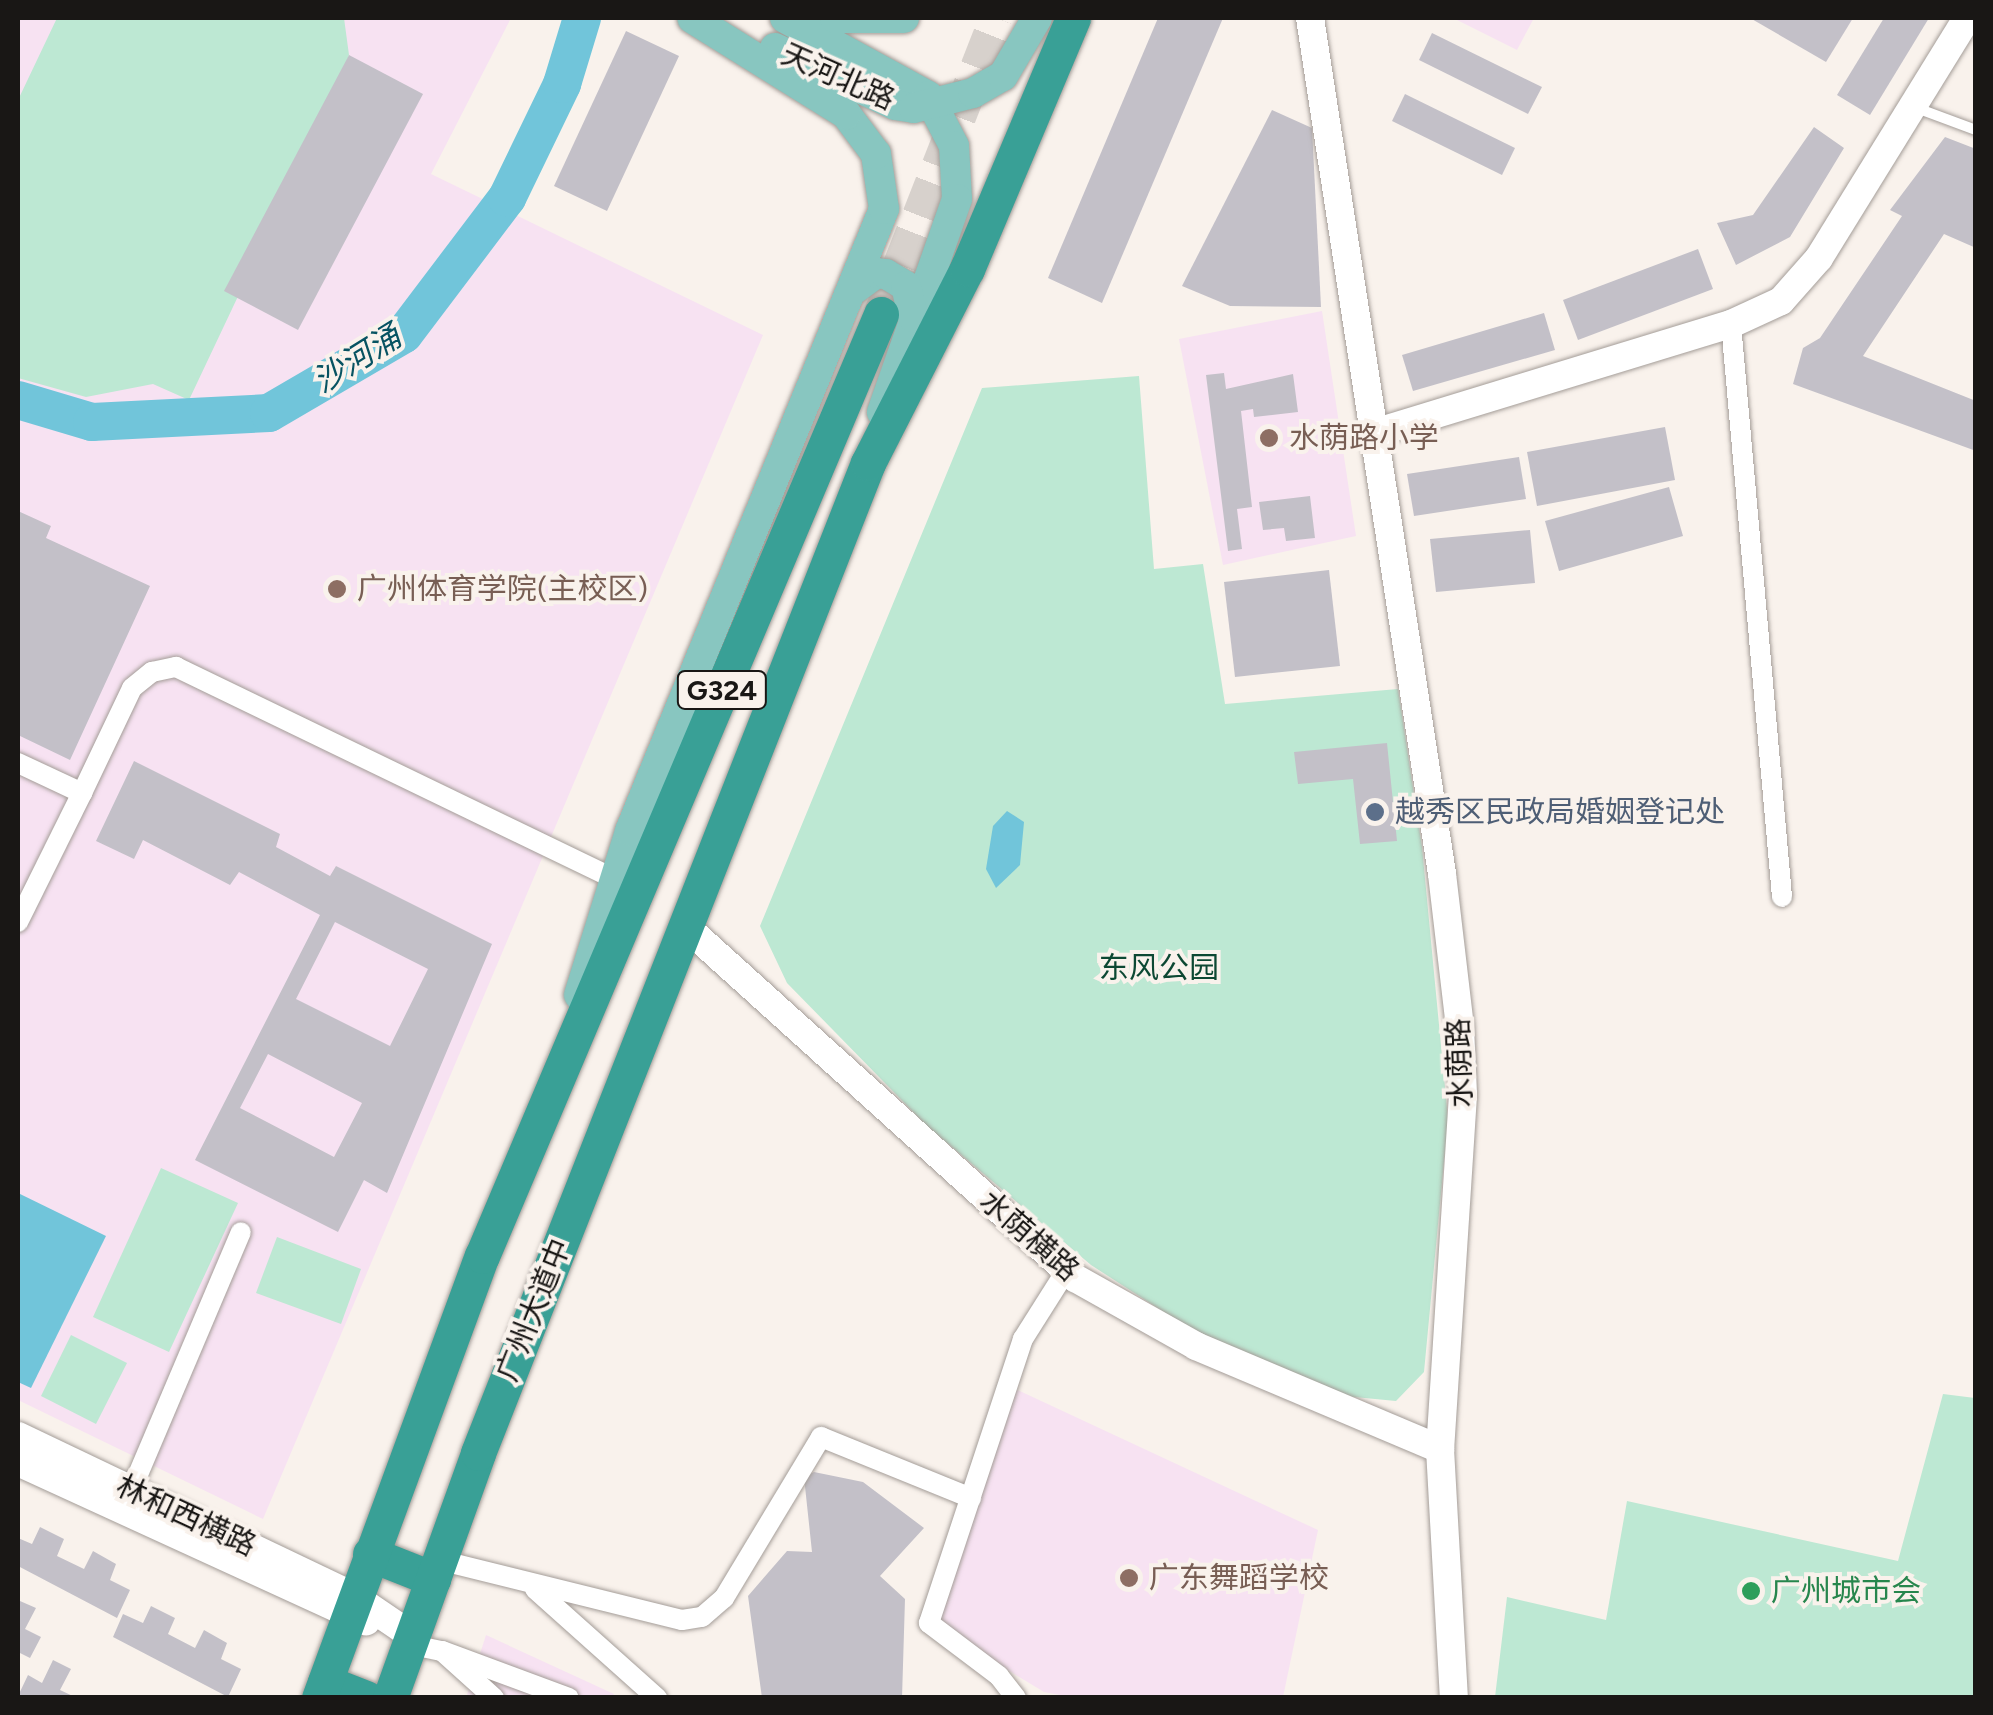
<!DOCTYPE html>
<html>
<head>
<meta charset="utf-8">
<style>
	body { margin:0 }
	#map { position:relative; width:1993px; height:1715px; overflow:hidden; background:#f9f2ec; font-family:Figtree,"Noto Sans SC",sans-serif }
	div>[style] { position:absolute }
	.education>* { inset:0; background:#f7e2f2 }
	.green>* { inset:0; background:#bde8d3 }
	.water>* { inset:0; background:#71c5da }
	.river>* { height:38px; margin:-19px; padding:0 19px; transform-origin:19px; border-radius:19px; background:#71c5da }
	.building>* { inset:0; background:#c3c0c8 }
	.highway-tunnel>* { height:35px; margin-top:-17.5px; transform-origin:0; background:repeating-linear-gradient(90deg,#d7d1cc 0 35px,transparent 0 53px) }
	.roads { filter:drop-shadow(0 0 2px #a49d98) drop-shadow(0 0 2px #a49d98) }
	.lane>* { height:10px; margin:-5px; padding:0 5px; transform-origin:5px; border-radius:5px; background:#fff }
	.street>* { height:20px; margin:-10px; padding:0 10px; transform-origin:10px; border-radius:10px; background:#fff }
	.secondary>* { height:28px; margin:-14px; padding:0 14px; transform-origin:14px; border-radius:14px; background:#fff }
	.primary>* { height:30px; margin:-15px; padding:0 15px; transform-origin:15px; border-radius:15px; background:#88c6c0 }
	.highway>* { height:35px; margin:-17.5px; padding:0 17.5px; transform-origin:17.5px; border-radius:17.5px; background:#39a096 }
	.dots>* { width:28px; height:28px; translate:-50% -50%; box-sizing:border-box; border:5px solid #f9f2ec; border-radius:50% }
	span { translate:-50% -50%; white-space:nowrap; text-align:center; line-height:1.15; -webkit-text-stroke:8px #f9f2ec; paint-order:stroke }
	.shield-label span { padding:2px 8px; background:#f9f2ec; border:2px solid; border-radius:8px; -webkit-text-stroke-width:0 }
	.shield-label { font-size:28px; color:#191715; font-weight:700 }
	.street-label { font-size:30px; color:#191715 }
	.education-label { font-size:30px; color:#785e54 }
	.left { translate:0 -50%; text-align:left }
	.service-label { font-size:30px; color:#4e5e75 }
	.park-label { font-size:30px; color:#0c4833 }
	.leisure-label { font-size:30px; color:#27864d }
	.water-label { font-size:32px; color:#075362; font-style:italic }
	.frame { position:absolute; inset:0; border:20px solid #191715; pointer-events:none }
</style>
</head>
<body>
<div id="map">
	<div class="education">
		<i style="clip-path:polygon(18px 18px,511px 18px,431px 174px,763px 335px,263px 1519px,18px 1400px)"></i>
		<i style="clip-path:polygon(1453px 18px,1534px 18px,1517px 50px)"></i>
		<i style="clip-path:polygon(1322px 311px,1356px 536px,1223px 565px,1179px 339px)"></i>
		<i style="clip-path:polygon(1011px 1387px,1318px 1530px,1283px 1697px,1070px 1697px,1044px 1692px,937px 1627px)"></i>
		<i style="clip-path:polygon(486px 1635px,614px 1694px,612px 1698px,466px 1698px)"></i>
	</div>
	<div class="green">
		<i style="clip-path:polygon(57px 18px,344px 18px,349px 55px,338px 85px,189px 400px,153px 384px,86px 397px,18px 378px,18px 100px)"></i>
		<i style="clip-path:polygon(1139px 376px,1154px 569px,1203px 564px,1225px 704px,1398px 689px,1422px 847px,1448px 1119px,1424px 1372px,1396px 1401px,1323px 1394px,1215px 1345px,1091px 1265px,926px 1125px,787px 983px,760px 926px,982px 388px)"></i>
		<i style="clip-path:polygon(161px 1168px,238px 1203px,169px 1352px,93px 1317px)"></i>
		<i style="clip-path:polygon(277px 1237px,361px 1269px,341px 1324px,256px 1293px)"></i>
		<i style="clip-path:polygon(71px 1335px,127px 1363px,96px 1424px,41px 1396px)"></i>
		<i style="clip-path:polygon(1943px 1394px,1975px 1398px,1975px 1697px,1495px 1697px,1507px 1597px,1606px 1620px,1627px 1501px,1898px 1561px)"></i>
	</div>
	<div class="water">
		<i style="clip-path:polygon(1007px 811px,1024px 822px,1020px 865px,996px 888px,986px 869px,993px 826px)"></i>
		<i style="clip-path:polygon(18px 1193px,106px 1236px,31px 1388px,18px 1382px)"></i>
	</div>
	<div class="river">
		<i style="left:18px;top:400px;width:77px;rotate:16.6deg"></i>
		<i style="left:92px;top:422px;width:177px;rotate:-2.9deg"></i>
		<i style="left:269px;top:413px;width:156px;rotate:-30.3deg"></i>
		<i style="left:404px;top:334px;width:171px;rotate:-52.9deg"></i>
		<i style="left:507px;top:198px;width:127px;rotate:-64.2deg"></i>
		<i style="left:562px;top:84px;width:69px;rotate:-73.1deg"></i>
	</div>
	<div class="building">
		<i style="clip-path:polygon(1158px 18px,1223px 18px,1102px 303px,1048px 278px)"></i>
		<i style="clip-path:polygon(1750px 18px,1853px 18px,1826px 62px)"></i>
		<i style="clip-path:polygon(1884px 18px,1929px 18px,1870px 115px,1837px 95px)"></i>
		<i style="clip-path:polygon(626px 31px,679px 56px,607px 211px,554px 186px)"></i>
		<i style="clip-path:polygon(1432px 33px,1542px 87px,1528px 114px,1419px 60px)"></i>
		<i style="clip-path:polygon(349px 55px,423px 94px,298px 330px,224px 291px)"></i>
		<i style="clip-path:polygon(1405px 94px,1515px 148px,1502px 175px,1392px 121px)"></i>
		<i style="clip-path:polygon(1272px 110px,1312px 128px,1321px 307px,1230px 306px,1182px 286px)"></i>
		<i style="clip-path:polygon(1814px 127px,1844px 148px,1790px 237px,1736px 265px,1717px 223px,1753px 215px)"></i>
		<i style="clip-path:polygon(1945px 137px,1976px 149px,1976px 248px,1944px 234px,1863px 356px,1976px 401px,1976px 451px,1793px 384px,1803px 348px,1820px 338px,1902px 216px,1890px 210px)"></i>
		<i style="clip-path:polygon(1698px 249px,1713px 289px,1578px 340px,1563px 300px)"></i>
		<i style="clip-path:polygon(1544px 313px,1555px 350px,1413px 391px,1402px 355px)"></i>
		<i style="clip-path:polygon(1224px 373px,1226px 389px,1293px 374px,1298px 412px,1254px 417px,1253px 409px,1241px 411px,1252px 507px,1237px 509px,1242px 549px,1228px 551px,1206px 375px)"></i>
		<i style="clip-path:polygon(1665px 427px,1675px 480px,1537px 506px,1527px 452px)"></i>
		<i style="clip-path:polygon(1519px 457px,1526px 499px,1414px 516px,1407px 474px)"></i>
		<i style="clip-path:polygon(1669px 487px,1683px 536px,1559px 571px,1545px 521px)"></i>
		<i style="clip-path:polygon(1310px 496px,1315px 538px,1286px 541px,1284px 528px,1263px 530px,1259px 502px)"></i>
		<i style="clip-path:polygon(18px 511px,51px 526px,46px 538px,150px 586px,70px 760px,18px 735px)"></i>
		<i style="clip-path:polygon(1530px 530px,1535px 583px,1436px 592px,1430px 539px)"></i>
		<i style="clip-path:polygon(1329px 570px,1340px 666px,1235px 677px,1224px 582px)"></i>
		<i style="clip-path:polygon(1387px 743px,1397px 841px,1360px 844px,1353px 779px,1298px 784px,1294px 752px)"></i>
		<i style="clip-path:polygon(evenodd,134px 761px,280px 834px,276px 847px,330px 876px,336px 866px,492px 944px,387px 1193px,364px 1180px,338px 1232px,195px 1160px,320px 915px,239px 872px,230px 885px,143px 840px,134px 859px,96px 841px,134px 761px,335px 922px,428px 969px,390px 1046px,296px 999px,335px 922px,134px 761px,268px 1054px,362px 1103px,334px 1157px,240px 1108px,268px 1054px)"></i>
		<i style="clip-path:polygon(814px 1472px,863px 1482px,924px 1528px,880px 1576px,905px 1599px,902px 1698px,762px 1698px,748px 1596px,787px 1551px,812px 1552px,804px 1477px)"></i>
		<i style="clip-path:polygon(40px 1527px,64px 1539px,57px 1556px,84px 1569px,93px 1551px,116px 1564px,110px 1580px,130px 1590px,117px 1618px,18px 1566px,18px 1538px,32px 1544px)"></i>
		<i style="clip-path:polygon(20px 1601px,36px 1608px,25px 1629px,41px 1637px,30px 1658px,18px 1652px)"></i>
		<i style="clip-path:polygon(151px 1606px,175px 1618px,168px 1634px,195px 1648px,204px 1630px,227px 1643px,221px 1659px,241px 1669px,228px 1697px,113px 1637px,123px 1614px,143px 1623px)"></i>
		<i style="clip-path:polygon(53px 1660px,71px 1669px,60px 1690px,77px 1698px,18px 1696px,28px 1675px,42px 1683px)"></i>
	</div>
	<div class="highway-tunnel">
		<i style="left:881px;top:314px;width:318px;rotate:-68.6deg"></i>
	</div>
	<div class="roads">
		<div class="lane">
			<i style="left:1914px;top:107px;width:66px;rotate:20.4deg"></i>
		</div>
		<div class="street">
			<i style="left:1731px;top:324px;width:575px;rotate:84.91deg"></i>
			<i style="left:18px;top:763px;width:71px;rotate:25.1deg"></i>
			<i style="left:82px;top:793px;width:116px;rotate:-64.5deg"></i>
			<i style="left:132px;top:688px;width:26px;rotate:-39deg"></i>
			<i style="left:152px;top:672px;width:25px;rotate:-12deg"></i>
			<i style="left:176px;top:667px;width:485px;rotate:25.8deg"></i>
			<i style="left:18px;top:922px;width:144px;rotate:-63.6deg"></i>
			<i style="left:131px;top:1491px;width:281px;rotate:-67deg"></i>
			<i style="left:439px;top:1560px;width:250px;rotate:13.9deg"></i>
			<i style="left:682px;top:1620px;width:20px;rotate:-9deg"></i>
			<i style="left:702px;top:1617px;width:29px;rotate:-41deg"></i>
			<i style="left:724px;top:1598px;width:188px;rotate:-58.9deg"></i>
			<i style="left:821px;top:1437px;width:162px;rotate:22.1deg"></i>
			<i style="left:535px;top:1589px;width:164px;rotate:41.8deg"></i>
			<i style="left:408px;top:1644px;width:35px;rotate:12deg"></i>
			<i style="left:442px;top:1651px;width:70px;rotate:42.1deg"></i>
			<i style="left:442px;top:1651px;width:135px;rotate:20.3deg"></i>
			<i style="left:1016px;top:1698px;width:28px;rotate:-128deg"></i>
			<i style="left:999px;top:1676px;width:88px;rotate:-142.9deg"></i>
			<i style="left:929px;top:1623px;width:299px;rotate:-71.7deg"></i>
			<i style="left:1023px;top:1339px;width:80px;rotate:-57.7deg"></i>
		</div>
		<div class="secondary">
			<i style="left:1310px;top:18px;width:866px;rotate:81.23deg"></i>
			<i style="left:1442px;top:874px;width:155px;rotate:83.3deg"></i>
			<i style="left:1460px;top:1028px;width:67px;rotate:87.4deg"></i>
			<i style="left:1463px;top:1095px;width:355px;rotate:93.7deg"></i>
			<i style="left:1440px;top:1449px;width:249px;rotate:86.8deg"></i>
			<i style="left:1374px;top:433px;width:373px;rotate:-17deg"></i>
			<i style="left:1731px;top:324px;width:55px;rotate:-24.7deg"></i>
			<i style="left:1781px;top:301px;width:57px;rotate:-48.5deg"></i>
			<i style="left:1819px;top:258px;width:282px;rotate:-58.3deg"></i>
			<i style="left:684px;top:925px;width:527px;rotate:42.08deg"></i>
			<i style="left:1075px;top:1278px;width:139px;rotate:29.3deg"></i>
			<i style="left:1196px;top:1346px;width:265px;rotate:22.9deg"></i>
			<i style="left:18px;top:1436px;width:373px;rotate:25.5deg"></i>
			<i style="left:355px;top:1597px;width:68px;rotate:34.2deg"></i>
			<i style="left:18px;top:1462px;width:383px;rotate:24.6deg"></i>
		</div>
		<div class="primary">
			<i style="left:785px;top:18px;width:163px;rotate:28.6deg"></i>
			<i style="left:928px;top:96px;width:56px;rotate:62.5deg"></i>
			<i style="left:954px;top:146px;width:53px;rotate:86.8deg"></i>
			<i style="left:957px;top:199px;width:226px;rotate:109.4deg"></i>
			<i style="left:835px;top:18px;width:69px"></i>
			<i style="left:775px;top:48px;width:133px;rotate:25.4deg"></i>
			<i style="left:895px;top:105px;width:19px;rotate:9deg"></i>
			<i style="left:914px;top:108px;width:61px;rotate:-14.3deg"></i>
			<i style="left:973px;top:93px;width:34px;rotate:-30deg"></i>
			<i style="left:1003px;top:76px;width:67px;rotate:-59.6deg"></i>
			<i style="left:853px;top:290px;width:29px;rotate:-36deg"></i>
			<i style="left:876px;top:273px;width:10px;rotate:6deg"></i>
			<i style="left:886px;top:274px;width:23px;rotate:31deg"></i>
			<i style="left:906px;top:286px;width:32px;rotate:77deg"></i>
			<i style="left:579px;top:995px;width:172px;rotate:-72.7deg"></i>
			<i style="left:630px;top:831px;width:672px;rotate:-67.79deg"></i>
			<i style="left:884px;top:209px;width:56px;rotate:-98.3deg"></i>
			<i style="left:876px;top:154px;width:50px;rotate:-126.9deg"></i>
			<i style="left:846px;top:114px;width:181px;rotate:-148.1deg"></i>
		</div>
		<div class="highway">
			<i style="left:370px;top:1554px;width:68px;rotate:21.6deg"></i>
			<i style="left:325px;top:1682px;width:44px;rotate:21.3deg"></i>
			<i style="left:319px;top:1698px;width:471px;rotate:-69.8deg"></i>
			<i style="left:482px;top:1256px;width:1023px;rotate:-67.04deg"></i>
			<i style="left:390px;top:1698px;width:260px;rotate:-70.2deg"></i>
			<i style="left:478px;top:1453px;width:1064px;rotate:-68.5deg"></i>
			<i style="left:868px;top:463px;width:218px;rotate:-63deg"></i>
			<i style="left:967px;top:269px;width:272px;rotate:-67.1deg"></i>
		</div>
	</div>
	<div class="dots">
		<i style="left:1269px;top:438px;background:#8d6e63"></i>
		<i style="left:337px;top:589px;background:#8d6e63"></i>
		<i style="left:1375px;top:812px;background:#5c6f8a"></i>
		<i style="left:1129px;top:1578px;background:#8d6e63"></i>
		<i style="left:1751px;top:1591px;background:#2e9e5b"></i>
	</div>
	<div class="shield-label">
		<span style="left:722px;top:690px">G324</span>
	</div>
	<div class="street-label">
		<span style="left:838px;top:77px;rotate:24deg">天河北路</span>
		<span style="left:1460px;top:1063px;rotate:-92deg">水荫路</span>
		<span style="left:1029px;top:1236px;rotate:41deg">水荫横路</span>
		<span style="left:534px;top:1310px;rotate:-68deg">广州大道中</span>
		<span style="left:186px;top:1516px;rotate:25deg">林和西横路</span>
	</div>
	<div class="education-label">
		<span class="left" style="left:1289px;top:438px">水荫路小学</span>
		<span class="left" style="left:357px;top:589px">广州体育学院(主校区)</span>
		<span class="left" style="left:1149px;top:1578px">广东舞蹈学校</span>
	</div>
	<div class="service-label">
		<span class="left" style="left:1395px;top:812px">越秀区民政局婚姻登记处</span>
	</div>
	<div class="park-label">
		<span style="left:1159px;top:968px">东风公园</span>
	</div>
	<div class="leisure-label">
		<span class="left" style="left:1771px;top:1591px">广州城市会</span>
	</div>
	<div class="water-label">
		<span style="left:357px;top:359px;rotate:-32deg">沙河涌</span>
	</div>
	<div class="frame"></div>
</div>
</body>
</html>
